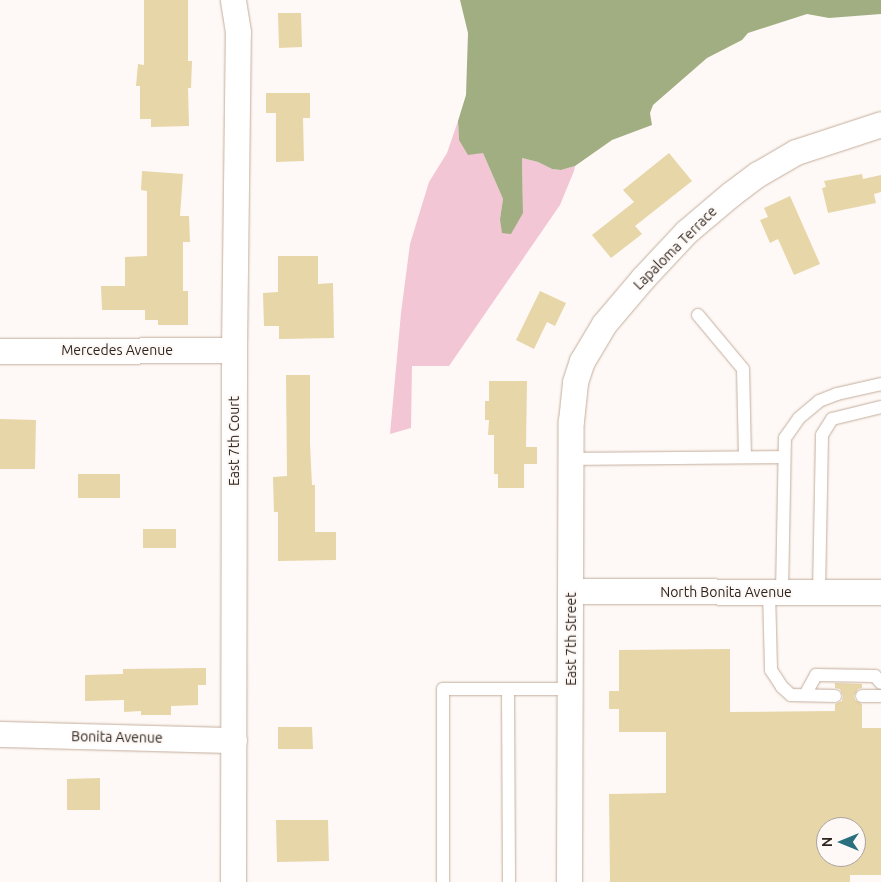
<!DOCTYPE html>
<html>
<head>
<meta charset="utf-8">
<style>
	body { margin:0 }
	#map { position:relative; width:881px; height:882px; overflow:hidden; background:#fef9f6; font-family:Ubuntu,sans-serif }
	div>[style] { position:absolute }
	.green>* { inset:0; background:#f2c6d4 }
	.water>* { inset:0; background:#a1ae81 }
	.building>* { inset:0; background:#e7d6a7 }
	.roads { filter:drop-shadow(0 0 1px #c4ad9c) drop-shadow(0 0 1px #c4ad9c) }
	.lane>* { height:12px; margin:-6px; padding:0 6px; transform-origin:6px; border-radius:6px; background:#fff }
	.street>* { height:25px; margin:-12.5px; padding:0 12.5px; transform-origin:12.5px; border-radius:12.5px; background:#fff }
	span { translate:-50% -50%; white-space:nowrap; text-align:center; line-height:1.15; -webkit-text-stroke:4px #fef9f6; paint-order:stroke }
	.street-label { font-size:14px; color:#2e251e }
	.north { position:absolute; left:816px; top:817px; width:50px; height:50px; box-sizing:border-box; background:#fef9f6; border:1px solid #aba4a0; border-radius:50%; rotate:270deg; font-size:14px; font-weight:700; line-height:20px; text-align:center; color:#2e251e }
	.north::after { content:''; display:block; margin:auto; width:18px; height:22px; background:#296f7d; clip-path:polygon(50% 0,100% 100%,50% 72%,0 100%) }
</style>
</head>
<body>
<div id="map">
	<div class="green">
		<i style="clip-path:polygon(458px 121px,459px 140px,483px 153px,503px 199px,500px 219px,523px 213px,522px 158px,538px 162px,552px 169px,561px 170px,575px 166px,574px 171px,560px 205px,449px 366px,412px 366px,411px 428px,390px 434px,401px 313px,410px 244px,429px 182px,447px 153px)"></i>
	</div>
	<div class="water">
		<i style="clip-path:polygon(460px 0,881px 0,881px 14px,829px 18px,807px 14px,748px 33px,742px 40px,707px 58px,653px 105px,650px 113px,652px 125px,612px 140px,575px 166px,561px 170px,552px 169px,538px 162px,522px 158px,523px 213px,511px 234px,502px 233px,500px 219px,503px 199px,483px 153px,468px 155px,459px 140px,458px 121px,466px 95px,468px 33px)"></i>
	</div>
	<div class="building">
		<i style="clip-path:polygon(144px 0,188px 0,188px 61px,192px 61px,191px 88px,188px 88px,189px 126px,151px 127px,151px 119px,140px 119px,140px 86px,136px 86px,138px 64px,144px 65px)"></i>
		<i style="clip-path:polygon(278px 13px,301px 13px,302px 47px,279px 48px)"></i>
		<i style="clip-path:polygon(266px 93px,310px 93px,310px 118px,303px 118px,304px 161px,276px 162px,276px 113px,266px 113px)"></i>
		<i style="clip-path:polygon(669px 153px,692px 181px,635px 226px,642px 234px,611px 258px,592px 235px,634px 202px,623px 190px)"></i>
		<i style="clip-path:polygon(142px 171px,183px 174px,180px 216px,189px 216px,190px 242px,183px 242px,183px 291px,188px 291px,188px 325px,158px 325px,158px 320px,145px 320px,145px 310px,102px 310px,101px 286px,125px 286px,125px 257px,147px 256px,147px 191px,141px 190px)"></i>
		<i style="clip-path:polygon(862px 174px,863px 179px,881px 175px,881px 192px,874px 194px,876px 203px,828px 213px,822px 188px,826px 187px,824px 181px)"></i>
		<i style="clip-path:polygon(790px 196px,820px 264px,794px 275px,778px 239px,770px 243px,760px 220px,768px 217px,764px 208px)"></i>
		<i style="clip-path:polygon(278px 256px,318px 256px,318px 284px,333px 283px,334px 338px,279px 339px,279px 326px,264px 326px,263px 293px,278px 292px)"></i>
		<i style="clip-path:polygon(540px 291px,566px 303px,555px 326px,547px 322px,534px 349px,516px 340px)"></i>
		<i style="clip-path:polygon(286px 375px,310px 375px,310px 444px,312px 485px,315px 485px,315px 532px,336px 532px,336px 560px,278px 561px,278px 512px,274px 512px,273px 477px,287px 476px)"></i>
		<i style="clip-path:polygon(489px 381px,527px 381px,526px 447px,537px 447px,537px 464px,524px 464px,524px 488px,498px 488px,498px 474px,494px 474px,494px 435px,488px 435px,489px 420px,485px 420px,485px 401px,489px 401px)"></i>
		<i style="clip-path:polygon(0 419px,36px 420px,35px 469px,0 469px)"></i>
		<i style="clip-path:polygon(78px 474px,120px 474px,120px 498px,78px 498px)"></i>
		<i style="clip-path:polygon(143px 529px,176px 529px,176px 548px,143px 548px)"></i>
		<i style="clip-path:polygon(evenodd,730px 649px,730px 712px,835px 711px,835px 704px,842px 701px,843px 696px,840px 689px,835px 688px,835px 683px,862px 684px,862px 688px,858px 689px,854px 696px,855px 700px,862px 704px,862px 728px,881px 728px,881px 875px,850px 875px,850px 882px,610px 882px,609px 794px,666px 793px,666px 732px,619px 732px,619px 709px,609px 709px,609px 691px,619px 691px,619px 650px,730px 649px,826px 827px,856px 827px,856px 857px,826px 857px,826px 827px)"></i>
		<i style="clip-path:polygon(206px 668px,206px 685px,198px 685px,198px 705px,171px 706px,171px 715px,141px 715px,141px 711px,124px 712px,124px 700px,85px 701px,85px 675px,123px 674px,123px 669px)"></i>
		<i style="clip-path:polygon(278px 727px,312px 727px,313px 749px,278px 749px)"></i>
		<i style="clip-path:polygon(100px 778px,100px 810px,67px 810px,67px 779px)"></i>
		<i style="clip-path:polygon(276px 820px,328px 820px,329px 861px,277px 862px)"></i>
	</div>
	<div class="roads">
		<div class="lane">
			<i style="left:698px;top:315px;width:70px;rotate:50.2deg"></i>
			<i style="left:743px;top:369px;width:88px;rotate:88.7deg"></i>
			<i style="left:571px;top:459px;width:213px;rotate:-0.5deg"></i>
			<i style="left:769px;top:592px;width:78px;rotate:88.5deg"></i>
			<i style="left:771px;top:670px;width:20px;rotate:57deg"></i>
			<i style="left:782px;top:687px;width:12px;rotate:42deg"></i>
			<i style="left:791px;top:695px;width:44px;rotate:1.3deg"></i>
			<i style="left:782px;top:592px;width:154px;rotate:-88.9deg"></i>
			<i style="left:785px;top:438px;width:24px;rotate:-55deg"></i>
			<i style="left:799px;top:418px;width:26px;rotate:-40deg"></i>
			<i style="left:819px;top:401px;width:19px;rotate:-21deg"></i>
			<i style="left:837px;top:394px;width:45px;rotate:-12.8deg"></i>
			<i style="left:819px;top:592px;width:157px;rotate:-88.9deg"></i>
			<i style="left:822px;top:435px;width:19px;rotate:-58deg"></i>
			<i style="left:832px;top:419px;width:50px;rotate:-13.8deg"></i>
			<i style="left:805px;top:695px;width:23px;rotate:-61deg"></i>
			<i style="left:816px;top:675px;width:59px;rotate:1deg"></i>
			<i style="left:875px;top:676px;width:9px;rotate:49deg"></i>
			<i style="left:862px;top:696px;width:19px"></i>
			<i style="left:443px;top:882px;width:193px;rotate:-90deg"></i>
			<i style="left:443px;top:689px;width:65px"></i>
			<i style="left:509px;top:882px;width:193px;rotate:-90.3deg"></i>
			<i style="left:508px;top:689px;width:63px"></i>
		</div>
		<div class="street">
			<i style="left:0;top:351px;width:234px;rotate:-0.2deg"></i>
			<i style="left:571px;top:591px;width:310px;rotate:0.2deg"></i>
			<i style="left:0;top:734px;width:234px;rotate:1.5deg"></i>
			<i style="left:233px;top:882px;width:532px;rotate:-89.89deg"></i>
			<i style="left:234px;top:350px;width:318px;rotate:-89.3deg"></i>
			<i style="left:238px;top:32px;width:32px;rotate:-99deg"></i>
			<i style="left:569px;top:882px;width:461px;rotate:-89.8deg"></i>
			<i style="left:571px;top:421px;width:39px;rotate:-84deg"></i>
			<i style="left:575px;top:382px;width:22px;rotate:-72deg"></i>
			<i style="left:582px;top:361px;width:43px;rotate:-59.3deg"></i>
			<i style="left:604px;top:324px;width:60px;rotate:-49.7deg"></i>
			<i style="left:643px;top:278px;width:63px;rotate:-46.9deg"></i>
			<i style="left:686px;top:232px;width:59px;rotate:-40.2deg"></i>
			<i style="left:731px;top:194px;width:34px;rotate:-37deg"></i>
			<i style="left:758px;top:174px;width:44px;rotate:-30.1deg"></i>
			<i style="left:796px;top:152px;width:89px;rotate:-18.2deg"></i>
		</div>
	</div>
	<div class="street-label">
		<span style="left:675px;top:248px;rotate:-45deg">Lapaloma Terrace</span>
		<span style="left:117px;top:350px">Mercedes Avenue</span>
		<span style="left:234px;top:441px;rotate:-90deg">East 7th Court</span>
		<span style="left:726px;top:592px">North Bonita Avenue</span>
		<span style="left:571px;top:639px;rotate:-90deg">East 7th Street</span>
		<span style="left:117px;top:737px;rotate:1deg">Bonita Avenue</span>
	</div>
	<div class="north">N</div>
</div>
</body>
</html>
